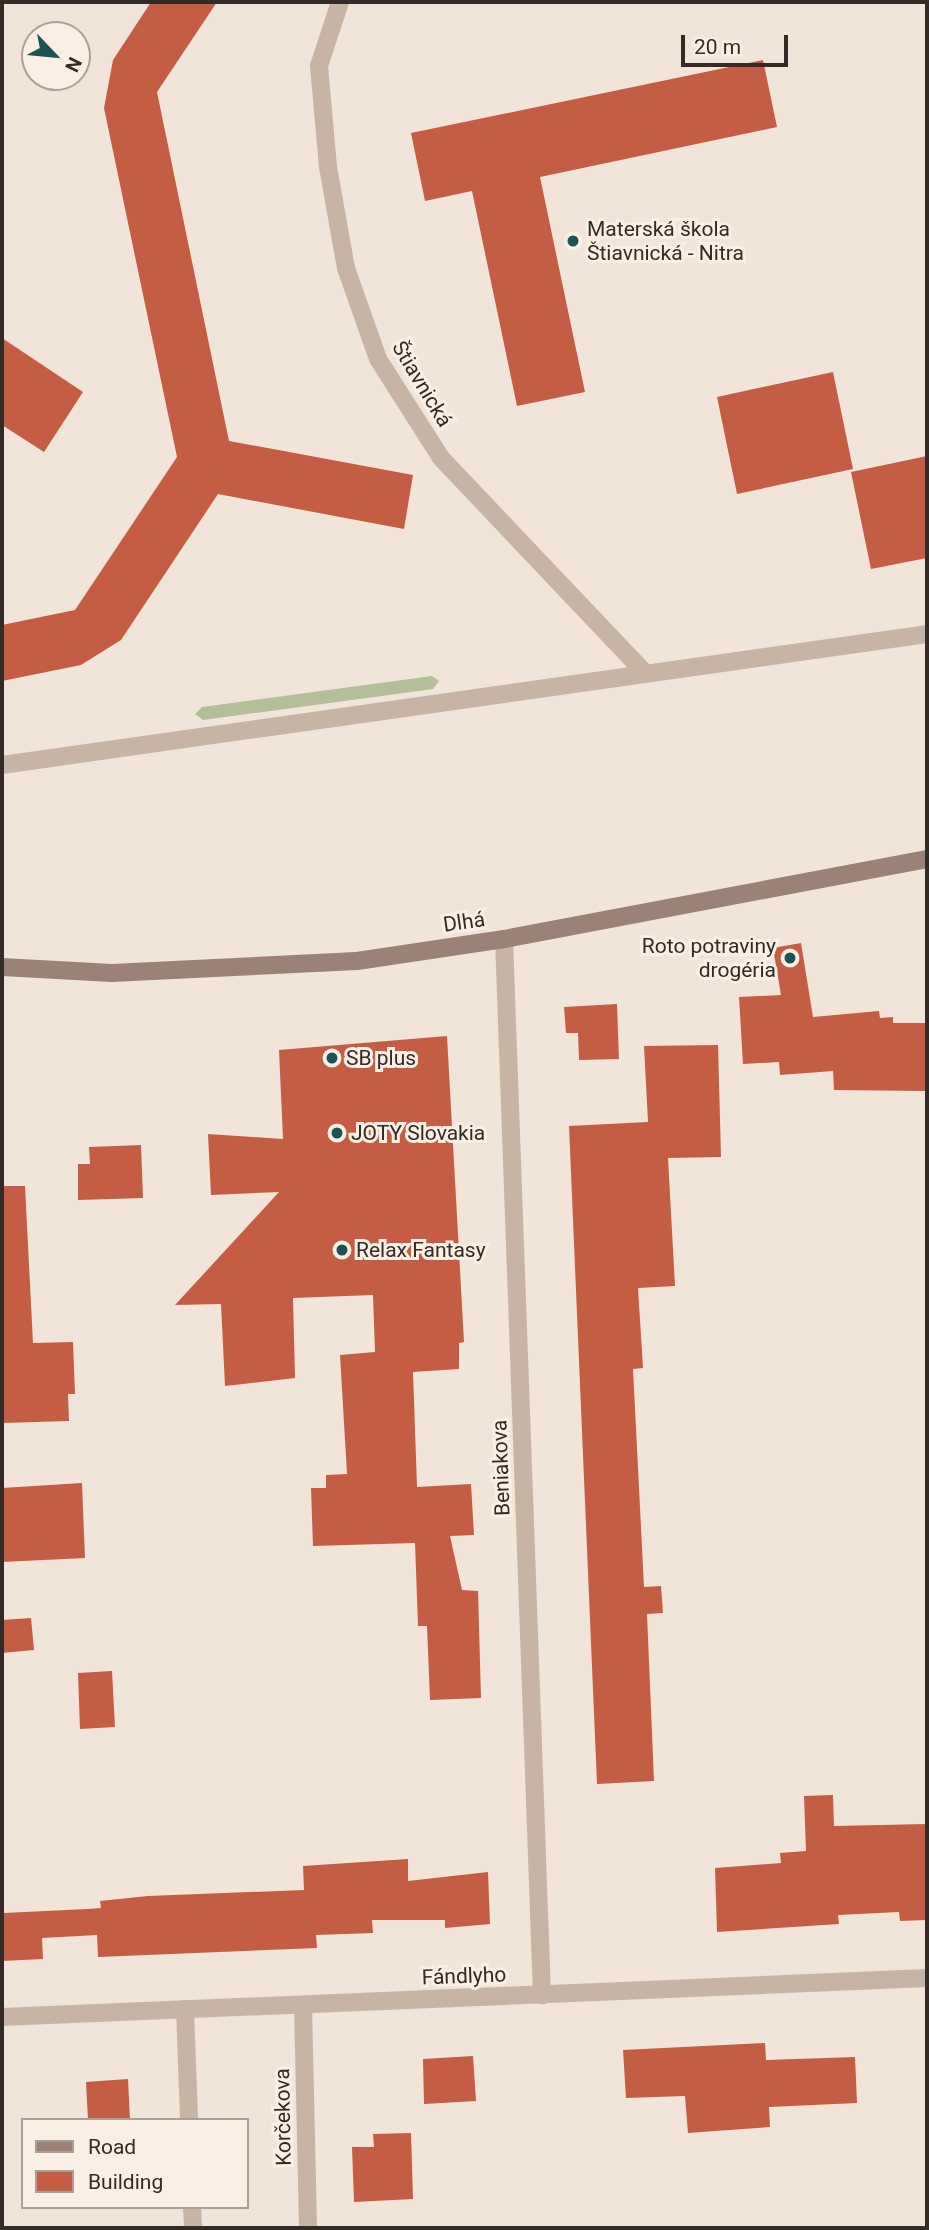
<!DOCTYPE html>
<html>
<head>
<meta charset="utf-8">
<style>
	body { margin:0 }
	#map { position:relative; width:929px; height:2230px; overflow:hidden; background:#f1e4d8; font-family:Roboto,sans-serif }
	div>[style] { position:absolute }
	.green>* { inset:0; background:#b4bf99 }
	.building>* { inset:0; background:#c45d43 }
	.street>* { height:18px; margin:-9px; padding:0 9px; transform-origin:9px; border-radius:9px; background:#c8b4a5 }
	.secondary>* { height:18px; margin:-9px; padding:0 9px; transform-origin:9px; border-radius:9px; background:#9c8276 }
	.dots>* { width:19px; height:19px; translate:-50% -50%; box-sizing:border-box; border:4px solid #f9efe4; border-radius:50% }
	span { translate:-50% -50%; white-space:nowrap; text-align:center; line-height:1.15; -webkit-text-stroke:6px #f9efe4; paint-order:stroke }
	.poi-label { font-size:21px; color:#342a26 }
	.left { translate:0 -50%; text-align:left }
	.right { translate:-100% -50%; text-align:right }
	.street-label { font-size:21px; color:#342a26 }
	.frame { position:absolute; inset:0; border:4px solid #342a26; pointer-events:none }
	.legend { position:absolute; left:21px; top:2118px; width:228px; height:91px; box-sizing:border-box; background:#f9efe4; border:2px solid #aaa098; margin:0; padding:9px 12px; list-style:none; font-size:21px; color:#342a26 }
	.legend li { display:flex; align-items:center; gap:14px; height:35px }
	.legend b { width:35px; border:2px solid #aaa098 }
	.north { position:absolute; left:21px; top:21px; width:70px; height:70px; box-sizing:border-box; background:#f9efe4; border:2px solid #aaa098; border-radius:50%; rotate:116deg; font-size:19px; font-weight:700; line-height:28px; text-align:center; color:#342a26 }
	.north::after { content:''; display:block; margin:auto; width:24px; height:32px; background:#1c5355; clip-path:polygon(50% 0,100% 100%,50% 72%,0 100%) }
	.scale { position:absolute; left:681px; top:35px; width:107px; height:32px; box-sizing:border-box; border:4px solid #342a26; border-top:0; padding-left:9px; font-size:21px; line-height:24px; white-space:nowrap; color:#342a26; -webkit-text-stroke:5px #f9efe4; paint-order:stroke }
</style>
</head>
<body>
<div id="map">
	<div class="green">
		<i style="clip-path:polygon(432px 676px,439px 681px,433px 689px,203px 720px,195px 714px,202px 707px)"></i>
	</div>
	<div class="building">
		<i style="clip-path:polygon(151px 2px,217px 2px,157px 92px,229px 441px,413px 475px,404px 529px,218px 494px,121px 640px,81px 665px,2px 681px,2px 625px,75px 610px,177px 457px,104px 108px,113px 60px)"></i>
		<i style="clip-path:polygon(763px 60px,777px 127px,540px 177px,585px 392px,517px 406px,472px 191px,425px 201px,411px 133px)"></i>
		<i style="clip-path:polygon(2px 338px,83px 392px,44px 452px,2px 425px)"></i>
		<i style="clip-path:polygon(833px 372px,853px 469px,737px 494px,717px 397px)"></i>
		<i style="clip-path:polygon(927px 456px,927px 558px,871px 569px,851px 472px)"></i>
		<i style="clip-path:polygon(801px 943px,813px 1017px,879px 1011px,880px 1018px,893px 1017px,893px 1023px,927px 1023px,927px 1091px,834px 1090px,833px 1071px,780px 1075px,779px 1062px,743px 1064px,739px 997px,781px 995px,773px 948px)"></i>
		<i style="clip-path:polygon(617px 1004px,619px 1059px,579px 1060px,578px 1033px,566px 1033px,564px 1007px)"></i>
		<i style="clip-path:polygon(447px 1036px,464px 1342px,459px 1343px,459px 1369px,413px 1372px,417px 1487px,471px 1484px,474px 1535px,450px 1536px,462px 1590px,478px 1591px,481px 1698px,430px 1700px,427px 1626px,418px 1626px,415px 1543px,313px 1546px,311px 1488px,326px 1488px,326px 1475px,347px 1474px,340px 1355px,375px 1352px,373px 1295px,293px 1298px,295px 1378px,225px 1386px,221px 1304px,175px 1305px,279px 1192px,211px 1195px,208px 1134px,283px 1139px,279px 1050px)"></i>
		<i style="clip-path:polygon(718px 1045px,721px 1157px,668px 1158px,675px 1286px,638px 1288px,643px 1368px,633px 1369px,644px 1587px,661px 1586px,663px 1613px,647px 1614px,654px 1781px,597px 1784px,569px 1126px,648px 1122px,644px 1046px)"></i>
		<i style="clip-path:polygon(141px 1145px,143px 1198px,78px 1200px,78px 1164px,90px 1164px,89px 1147px)"></i>
		<i style="clip-path:polygon(2px 1186px,25px 1186px,33px 1343px,73px 1342px,75px 1394px,68px 1394px,69px 1421px,2px 1423px)"></i>
		<i style="clip-path:polygon(82px 1483px,85px 1558px,2px 1562px,2px 1488px)"></i>
		<i style="clip-path:polygon(31px 1618px,34px 1650px,2px 1653px,2px 1620px)"></i>
		<i style="clip-path:polygon(112px 1671px,115px 1727px,80px 1729px,78px 1673px)"></i>
		<i style="clip-path:polygon(833px 1795px,834px 1826px,927px 1824px,927px 1920px,900px 1921px,899px 1912px,838px 1915px,839px 1924px,717px 1932px,715px 1868px,781px 1863px,780px 1853px,806px 1851px,804px 1796px)"></i>
		<i style="clip-path:polygon(408px 1859px,408px 1881px,488px 1872px,490px 1924px,445px 1928px,445px 1920px,372px 1920px,373px 1933px,316px 1935px,317px 1948px,98px 1957px,97px 1935px,42px 1938px,43px 1959px,2px 1961px,4px 1913px,87px 1909px,101px 1908px,100px 1901px,148px 1896px,304px 1890px,303px 1866px)"></i>
		<i style="clip-path:polygon(765px 2043px,766px 2060px,855px 2057px,857px 2103px,769px 2107px,770px 2127px,688px 2133px,685px 2096px,626px 2098px,623px 2050px)"></i>
		<i style="clip-path:polygon(473px 2056px,476px 2101px,424px 2104px,423px 2059px)"></i>
		<i style="clip-path:polygon(128px 2079px,130px 2120px,88px 2120px,86px 2082px)"></i>
		<i style="clip-path:polygon(411px 2133px,413px 2199px,354px 2202px,352px 2147px,374px 2147px,373px 2134px)"></i>
	</div>
	<div class="street">
		<i style="left:340px;top:2px;width:67px;rotate:108.2deg"></i>
		<i style="left:319px;top:66px;width:101px;rotate:84.9deg"></i>
		<i style="left:328px;top:167px;width:103px;rotate:79.9deg"></i>
		<i style="left:346px;top:268px;width:96px;rotate:70.6deg"></i>
		<i style="left:378px;top:359px;width:117px;rotate:57.5deg"></i>
		<i style="left:441px;top:458px;width:296px;rotate:46.5deg"></i>
		<i style="left:2px;top:765px;width:934px;rotate:-8.06deg"></i>
		<i style="left:504px;top:939px;width:1057px;rotate:87.94deg"></i>
		<i style="left:303px;top:2005px;width:223px;rotate:88.7deg"></i>
		<i style="left:185px;top:2009px;width:111px;rotate:87.9deg"></i>
		<i style="left:2px;top:2017px;width:926px;rotate:-2.41deg"></i>
		<i style="left:192px;top:2207px;width:21px;rotate:87deg"></i>
	</div>
	<div class="secondary">
		<i style="left:2px;top:967px;width:110px;rotate:3.1deg"></i>
		<i style="left:112px;top:973px;width:245px;rotate:-2.8deg"></i>
		<i style="left:357px;top:961px;width:149px;rotate:-8.5deg"></i>
		<i style="left:504px;top:939px;width:430px;rotate:-10.7deg"></i>
	</div>
	<div class="dots">
		<i style="left:573px;top:241px;background:#1c5355"></i>
		<i style="left:790px;top:958px;background:#1c5355"></i>
		<i style="left:332px;top:1058px;background:#1c5355"></i>
		<i style="left:337px;top:1133px;background:#1c5355"></i>
		<i style="left:342px;top:1250px;background:#1c5355"></i>
	</div>
	<div class="poi-label">
		<span class="left" style="left:587px;top:241px">Materská škola<br>Štiavnická - Nitra</span>
		<span class="right" style="left:776px;top:958px">Roto potraviny<br>drogéria</span>
		<span class="left" style="left:346px;top:1058px">SB plus</span>
		<span class="left" style="left:351px;top:1133px">JOTY Slovakia</span>
		<span class="left" style="left:356px;top:1250px">Relax Fantasy</span>
	</div>
	<div class="street-label">
		<span style="left:422px;top:384px;rotate:59deg">Štiavnická</span>
		<span style="left:464px;top:922px;rotate:-8deg">Dlhá</span>
		<span style="left:501px;top:1468px;rotate:-92deg">Beniakova</span>
		<span style="left:464px;top:1976px;rotate:-2deg">Fándlyho</span>
		<span style="left:283px;top:2117px;rotate:-91deg">Korčekova</span>
	</div>
	<div class="frame"></div>
	<ul class="legend">
	<li><b style="height:9px;background:#9c8276"></b>Road</li>
	<li><b style="height:19px;background:#c45d43"></b>Building</li>
	</ul>
	<div class="north">N</div>
	<div class="scale">20 m</div>
</div>
</body>
</html>
